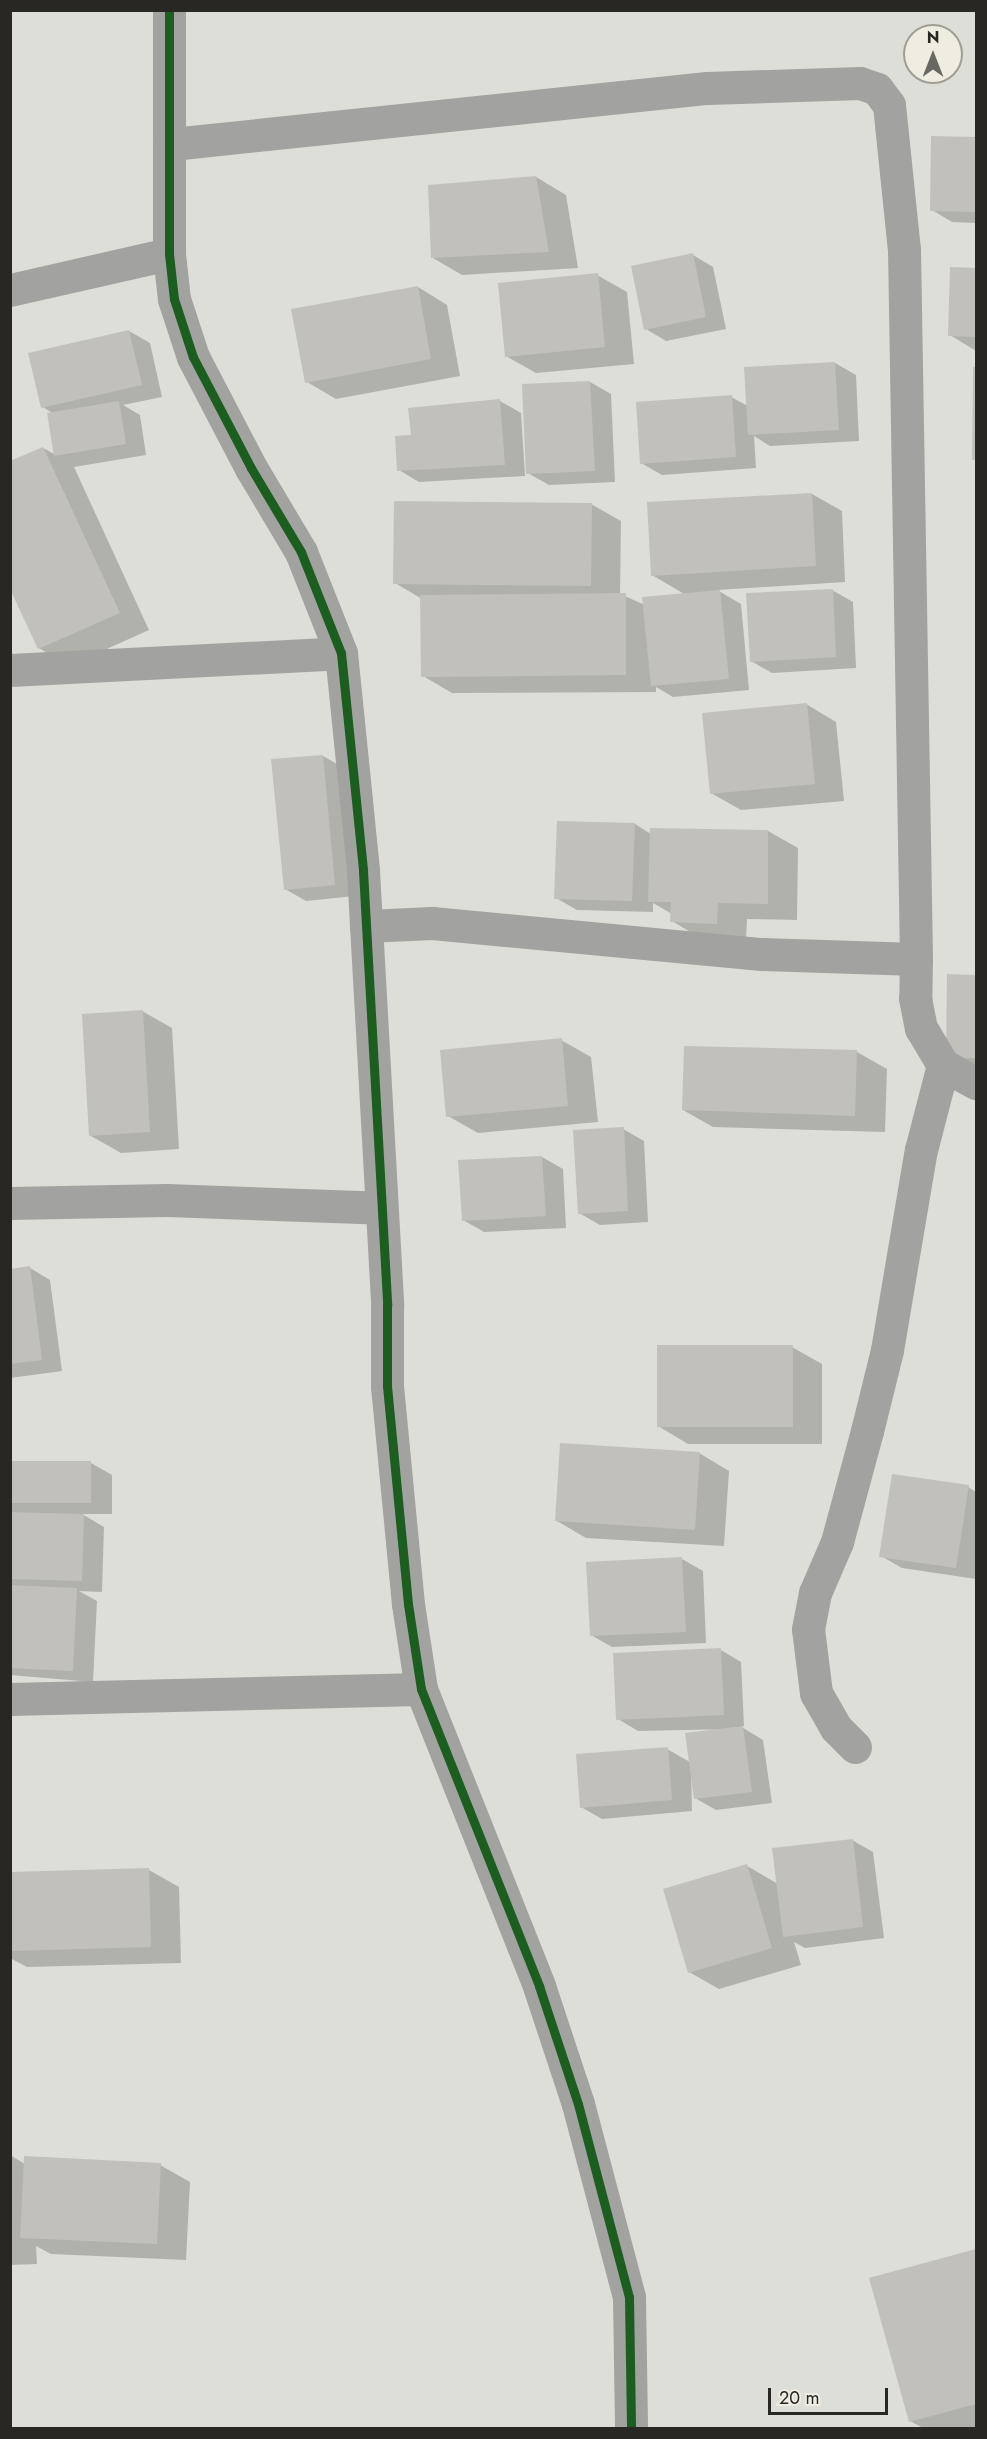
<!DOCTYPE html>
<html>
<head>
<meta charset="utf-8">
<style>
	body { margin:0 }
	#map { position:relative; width:987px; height:2439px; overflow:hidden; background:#deded8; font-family:Jost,sans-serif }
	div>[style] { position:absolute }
	.shadow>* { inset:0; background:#0003 }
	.building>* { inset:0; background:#c1c0bb }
	.minor>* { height:33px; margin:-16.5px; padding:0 16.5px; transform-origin:16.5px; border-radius:16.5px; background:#a2a2a0 }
	.cycleway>* { height:9px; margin:-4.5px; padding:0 4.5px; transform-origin:4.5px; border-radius:4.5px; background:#1b5e20 }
	span { translate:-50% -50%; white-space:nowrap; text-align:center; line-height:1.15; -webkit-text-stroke:6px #efede1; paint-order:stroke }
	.frame { position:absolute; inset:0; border:12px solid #282723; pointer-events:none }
	.north { position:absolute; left:903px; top:24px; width:60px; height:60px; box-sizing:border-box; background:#efede1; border:2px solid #9f9e95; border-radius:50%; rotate:0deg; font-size:16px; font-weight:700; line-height:24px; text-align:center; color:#282723 }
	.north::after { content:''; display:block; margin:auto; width:21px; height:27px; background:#686762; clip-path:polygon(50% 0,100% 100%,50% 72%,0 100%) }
	.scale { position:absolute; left:768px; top:2388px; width:120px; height:27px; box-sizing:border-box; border:3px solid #282723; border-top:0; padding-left:8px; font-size:18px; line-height:21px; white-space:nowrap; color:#282723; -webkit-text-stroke:4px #efede1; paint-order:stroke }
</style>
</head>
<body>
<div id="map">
	<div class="shadow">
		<i style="clip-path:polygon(933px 138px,976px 139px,976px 223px,952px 222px,932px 210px)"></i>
		<i style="clip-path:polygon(536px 177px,566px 195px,578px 268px,462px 275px,433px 258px)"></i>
		<i style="clip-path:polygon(693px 255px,713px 267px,726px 329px,666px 341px,646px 329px)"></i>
		<i style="clip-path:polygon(951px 269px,976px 269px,976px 351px,950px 335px)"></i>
		<i style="clip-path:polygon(597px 275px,627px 292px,634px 364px,536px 373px,506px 356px)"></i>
		<i style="clip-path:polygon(418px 287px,447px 305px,460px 376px,336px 399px,307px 382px)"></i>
		<i style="clip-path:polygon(129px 331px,150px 343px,162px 397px,123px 405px,140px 415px,146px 455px,74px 467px,149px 630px,69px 666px,39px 648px,43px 448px,56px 455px,54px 414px,43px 407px)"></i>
		<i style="clip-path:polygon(835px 363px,856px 375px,859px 441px,770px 446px,754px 436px,756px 468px,662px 475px,641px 463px,731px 397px,748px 406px,746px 368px)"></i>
		<i style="clip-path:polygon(975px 368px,976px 368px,976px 461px,974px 459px)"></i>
		<i style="clip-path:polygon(590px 382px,611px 394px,615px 482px,549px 485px,526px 472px)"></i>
		<i style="clip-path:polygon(500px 401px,521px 413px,525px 476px,419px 482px,399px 470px,413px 436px)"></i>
		<i style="clip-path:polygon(812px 494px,842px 511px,845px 582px,717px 590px,741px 604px,749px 690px,673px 697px,656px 687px,656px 692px,452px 693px,423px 676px,422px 599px,395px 583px,591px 504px,621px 521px,620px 594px,645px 605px,686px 595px,652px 575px)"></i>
		<i style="clip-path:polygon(832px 590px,853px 602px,856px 668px,772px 673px,751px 661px)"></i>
		<i style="clip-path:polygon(806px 704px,836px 722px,844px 801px,741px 810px,711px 793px)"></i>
		<i style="clip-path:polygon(323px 756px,344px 768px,355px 896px,306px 901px,285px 889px)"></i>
		<i style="clip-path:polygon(635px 824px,651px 834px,768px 831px,798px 848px,797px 920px,747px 919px,746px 940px,702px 939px,672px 921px,672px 914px,653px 903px,653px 912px,577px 910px,556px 898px)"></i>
		<i style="clip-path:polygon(949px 976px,976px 976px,976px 1074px,948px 1057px)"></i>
		<i style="clip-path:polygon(142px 1011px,172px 1028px,179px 1149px,121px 1153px,91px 1136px)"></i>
		<i style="clip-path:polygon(561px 1040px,591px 1057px,598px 1122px,478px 1133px,448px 1116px)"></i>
		<i style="clip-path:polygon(685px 1047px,857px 1052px,887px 1069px,885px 1132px,713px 1127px,683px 1110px)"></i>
		<i style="clip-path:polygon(623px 1129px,644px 1141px,648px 1222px,600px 1225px,579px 1213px)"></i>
		<i style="clip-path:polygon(542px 1157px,563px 1169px,566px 1228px,484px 1232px,463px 1220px)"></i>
		<i style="clip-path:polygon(30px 1268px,50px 1280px,62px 1371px,10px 1378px,10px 1271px)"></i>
		<i style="clip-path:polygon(792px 1347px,822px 1364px,822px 1444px,688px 1444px,658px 1426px)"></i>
		<i style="clip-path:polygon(699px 1453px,729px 1471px,724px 1546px,586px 1538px,557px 1521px)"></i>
		<i style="clip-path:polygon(10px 1463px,91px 1463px,112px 1475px,112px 1514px,82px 1514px,104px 1527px,102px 1592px,79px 1591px,97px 1601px,93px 1682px,10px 1675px)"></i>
		<i style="clip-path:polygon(968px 1487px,976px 1492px,976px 1579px,902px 1568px,881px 1556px)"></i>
		<i style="clip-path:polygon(682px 1559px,703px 1571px,706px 1643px,612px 1647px,591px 1635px)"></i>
		<i style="clip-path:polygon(721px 1650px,741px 1662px,744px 1726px,740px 1726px,763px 1740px,772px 1803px,716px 1810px,695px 1798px,691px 1769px,692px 1811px,602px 1819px,581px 1807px,667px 1749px,690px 1762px,733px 1729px,638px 1731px,618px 1719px)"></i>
		<i style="clip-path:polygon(852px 1840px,873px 1852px,884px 1938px,805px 1948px,794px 1942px,801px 1965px,719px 1989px,689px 1972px,747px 1866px,778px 1884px)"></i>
		<i style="clip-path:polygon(149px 1870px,179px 1887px,181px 1963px,27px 1967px,10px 1958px,10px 1873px)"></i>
		<i style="clip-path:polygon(10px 2155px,25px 2164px,160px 2165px,190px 2182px,186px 2260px,51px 2254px,36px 2246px,37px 2264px,10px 2265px)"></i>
		<i style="clip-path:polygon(976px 2250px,976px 2428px,923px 2428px,910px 2421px,871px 2279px)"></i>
	</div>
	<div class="building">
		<i style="clip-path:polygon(931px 136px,976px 137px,976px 212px,930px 211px)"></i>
		<i style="clip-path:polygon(536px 176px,549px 252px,431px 258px,428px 185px)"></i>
		<i style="clip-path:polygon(693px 253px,706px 317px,644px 330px,631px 266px)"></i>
		<i style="clip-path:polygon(950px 267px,976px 268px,976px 337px,948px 336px)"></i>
		<i style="clip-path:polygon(598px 273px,605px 347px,505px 357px,498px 283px)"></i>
		<i style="clip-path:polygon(418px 286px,431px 359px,305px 383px,291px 309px)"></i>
		<i style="clip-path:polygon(129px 330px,142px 385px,41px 408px,28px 353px)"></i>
		<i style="clip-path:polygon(835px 362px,839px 430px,748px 435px,744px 367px)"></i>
		<i style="clip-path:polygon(973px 367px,976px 367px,976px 460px,972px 460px)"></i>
		<i style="clip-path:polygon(590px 381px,595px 471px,526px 474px,522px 384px)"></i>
		<i style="clip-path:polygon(732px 395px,736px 457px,640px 464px,636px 402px)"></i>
		<i style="clip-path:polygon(500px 399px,505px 465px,397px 471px,395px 436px,411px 435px,408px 408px)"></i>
		<i style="clip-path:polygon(119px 401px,126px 444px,54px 456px,47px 413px)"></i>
		<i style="clip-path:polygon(43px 447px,120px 613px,38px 649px,10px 589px,10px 461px)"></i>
		<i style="clip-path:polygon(812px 493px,816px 566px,651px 576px,647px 502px)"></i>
		<i style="clip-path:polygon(394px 501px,592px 503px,591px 586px,393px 584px)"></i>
		<i style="clip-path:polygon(833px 589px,836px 657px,750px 662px,746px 593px)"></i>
		<i style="clip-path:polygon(720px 590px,729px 679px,651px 686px,642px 597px)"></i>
		<i style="clip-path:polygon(626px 593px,626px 675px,421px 677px,420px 595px)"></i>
		<i style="clip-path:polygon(807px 703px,815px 784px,710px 794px,702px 713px)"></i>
		<i style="clip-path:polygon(323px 755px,335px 885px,284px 890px,271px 759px)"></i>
		<i style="clip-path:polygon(557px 821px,635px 823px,632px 901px,554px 899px)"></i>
		<i style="clip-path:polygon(650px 828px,768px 830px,768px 904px,718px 903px,717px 924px,670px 922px,671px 902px,648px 902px)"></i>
		<i style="clip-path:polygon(947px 974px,976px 975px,976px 1058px,946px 1058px)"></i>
		<i style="clip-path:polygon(143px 1010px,150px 1132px,89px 1136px,82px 1014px)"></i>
		<i style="clip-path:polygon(562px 1038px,568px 1106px,446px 1117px,440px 1050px)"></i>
		<i style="clip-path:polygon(684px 1046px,857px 1050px,855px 1116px,682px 1110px)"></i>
		<i style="clip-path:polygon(624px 1127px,628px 1211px,578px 1214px,573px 1130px)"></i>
		<i style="clip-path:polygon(542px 1156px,546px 1216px,462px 1221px,458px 1160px)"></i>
		<i style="clip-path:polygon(30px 1266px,42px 1360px,10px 1364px,10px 1269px)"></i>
		<i style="clip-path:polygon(657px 1345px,793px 1345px,793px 1427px,657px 1427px)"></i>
		<i style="clip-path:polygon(560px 1443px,700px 1452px,695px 1530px,555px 1521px)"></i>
		<i style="clip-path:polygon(10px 1461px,91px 1461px,91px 1503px,10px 1503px)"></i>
		<i style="clip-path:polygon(892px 1474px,969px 1485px,956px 1568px,879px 1557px)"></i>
		<i style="clip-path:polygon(10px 1512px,84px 1514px,82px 1581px,10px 1579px)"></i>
		<i style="clip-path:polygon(682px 1557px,686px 1632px,590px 1636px,586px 1562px)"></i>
		<i style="clip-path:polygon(10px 1585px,77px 1588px,73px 1671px,10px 1668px)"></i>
		<i style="clip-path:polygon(721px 1648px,724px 1715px,616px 1720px,613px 1653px)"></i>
		<i style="clip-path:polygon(743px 1726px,752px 1792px,694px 1799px,685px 1733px)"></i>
		<i style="clip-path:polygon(668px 1747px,672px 1800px,580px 1808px,576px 1754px)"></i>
		<i style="clip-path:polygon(853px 1839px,863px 1927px,783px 1937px,772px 1848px)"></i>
		<i style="clip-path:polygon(747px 1864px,772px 1948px,688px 1973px,663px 1889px)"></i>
		<i style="clip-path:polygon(149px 1868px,151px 1947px,10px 1951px,10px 1872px)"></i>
		<i style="clip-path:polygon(24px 2156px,161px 2163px,157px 2244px,20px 2238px)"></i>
		<i style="clip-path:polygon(976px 2249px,976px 2404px,909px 2422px,869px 2278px)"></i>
	</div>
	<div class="minor">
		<i style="left:169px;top:10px;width:244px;rotate:90deg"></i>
		<i style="left:169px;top:254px;width:45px;rotate:83.7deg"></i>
		<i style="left:174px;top:299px;width:61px;rotate:71.9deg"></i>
		<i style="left:193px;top:357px;width:125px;rotate:62.4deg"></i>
		<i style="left:251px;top:468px;width:98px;rotate:59.2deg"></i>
		<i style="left:301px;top:552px;width:109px;rotate:68.4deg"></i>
		<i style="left:341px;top:653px;width:219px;rotate:84.2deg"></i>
		<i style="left:363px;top:871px;width:435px;rotate:86.8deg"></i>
		<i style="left:387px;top:1305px;width:81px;rotate:90deg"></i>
		<i style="left:387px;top:1386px;width:219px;rotate:84.5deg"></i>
		<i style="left:408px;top:1604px;width:86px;rotate:81.3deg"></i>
		<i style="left:421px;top:1689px;width:320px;rotate:68.3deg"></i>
		<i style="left:539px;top:1986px;width:124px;rotate:71.7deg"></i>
		<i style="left:578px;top:2104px;width:200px;rotate:75.2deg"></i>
		<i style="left:629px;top:2297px;width:131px;rotate:89.1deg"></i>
		<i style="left:172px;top:144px;width:538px;rotate:-5.98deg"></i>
		<i style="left:707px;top:88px;width:153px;rotate:-1.9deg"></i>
		<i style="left:860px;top:83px;width:18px;rotate:19deg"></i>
		<i style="left:877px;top:89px;width:20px;rotate:53deg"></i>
		<i style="left:889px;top:105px;width:145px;rotate:84.1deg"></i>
		<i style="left:904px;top:249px;width:710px;rotate:89.03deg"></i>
		<i style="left:10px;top:290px;width:163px;rotate:-12.8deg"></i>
		<i style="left:10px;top:670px;width:331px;rotate:-2.9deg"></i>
		<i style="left:366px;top:926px;width:66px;rotate:-2.6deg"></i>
		<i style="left:432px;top:923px;width:331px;rotate:5.4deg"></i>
		<i style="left:762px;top:954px;width:154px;rotate:1.9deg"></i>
		<i style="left:916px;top:959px;width:39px;rotate:91deg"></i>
		<i style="left:915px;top:998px;width:31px;rotate:79deg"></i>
		<i style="left:921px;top:1028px;width:43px;rotate:59.3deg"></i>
		<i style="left:943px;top:1065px;width:38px;rotate:29deg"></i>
		<i style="left:10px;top:1203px;width:157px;rotate:-1.1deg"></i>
		<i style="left:167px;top:1200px;width:214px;rotate:2.1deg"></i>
		<i style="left:10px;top:1699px;width:411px;rotate:-1.4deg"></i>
		<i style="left:855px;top:1747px;width:27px;rotate:-135deg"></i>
		<i style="left:836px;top:1728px;width:40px;rotate:-119.7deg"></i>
		<i style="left:816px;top:1693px;width:64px;rotate:-97.1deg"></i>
		<i style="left:808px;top:1629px;width:37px;rotate:-79deg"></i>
		<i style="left:815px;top:1593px;width:56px;rotate:-66.7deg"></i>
		<i style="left:837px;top:1542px;width:115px;rotate:-74.9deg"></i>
		<i style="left:867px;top:1431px;width:83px;rotate:-76.1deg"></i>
		<i style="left:887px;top:1350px;width:203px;rotate:-80.4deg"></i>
		<i style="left:921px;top:1150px;width:88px;rotate:-75.5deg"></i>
	</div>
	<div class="cycleway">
		<i style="left:169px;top:10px;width:244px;rotate:90deg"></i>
		<i style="left:169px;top:254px;width:45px;rotate:83.7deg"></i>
		<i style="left:174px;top:299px;width:61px;rotate:71.9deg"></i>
		<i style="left:193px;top:357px;width:125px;rotate:62.4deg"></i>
		<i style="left:251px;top:468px;width:98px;rotate:59.2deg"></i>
		<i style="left:301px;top:552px;width:109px;rotate:68.4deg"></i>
		<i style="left:341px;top:653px;width:219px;rotate:84.2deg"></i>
		<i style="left:363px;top:871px;width:435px;rotate:86.8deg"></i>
		<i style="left:387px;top:1305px;width:81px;rotate:90deg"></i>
		<i style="left:387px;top:1386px;width:219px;rotate:84.5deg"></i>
		<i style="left:408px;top:1604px;width:86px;rotate:81.3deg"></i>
		<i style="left:421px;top:1689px;width:320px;rotate:68.3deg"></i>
		<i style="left:539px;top:1986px;width:124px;rotate:71.7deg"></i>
		<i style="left:578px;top:2104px;width:200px;rotate:75.2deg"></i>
		<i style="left:629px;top:2297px;width:131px;rotate:89.1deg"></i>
	</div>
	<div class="frame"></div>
	<div class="north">N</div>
	<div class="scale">20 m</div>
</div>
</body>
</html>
